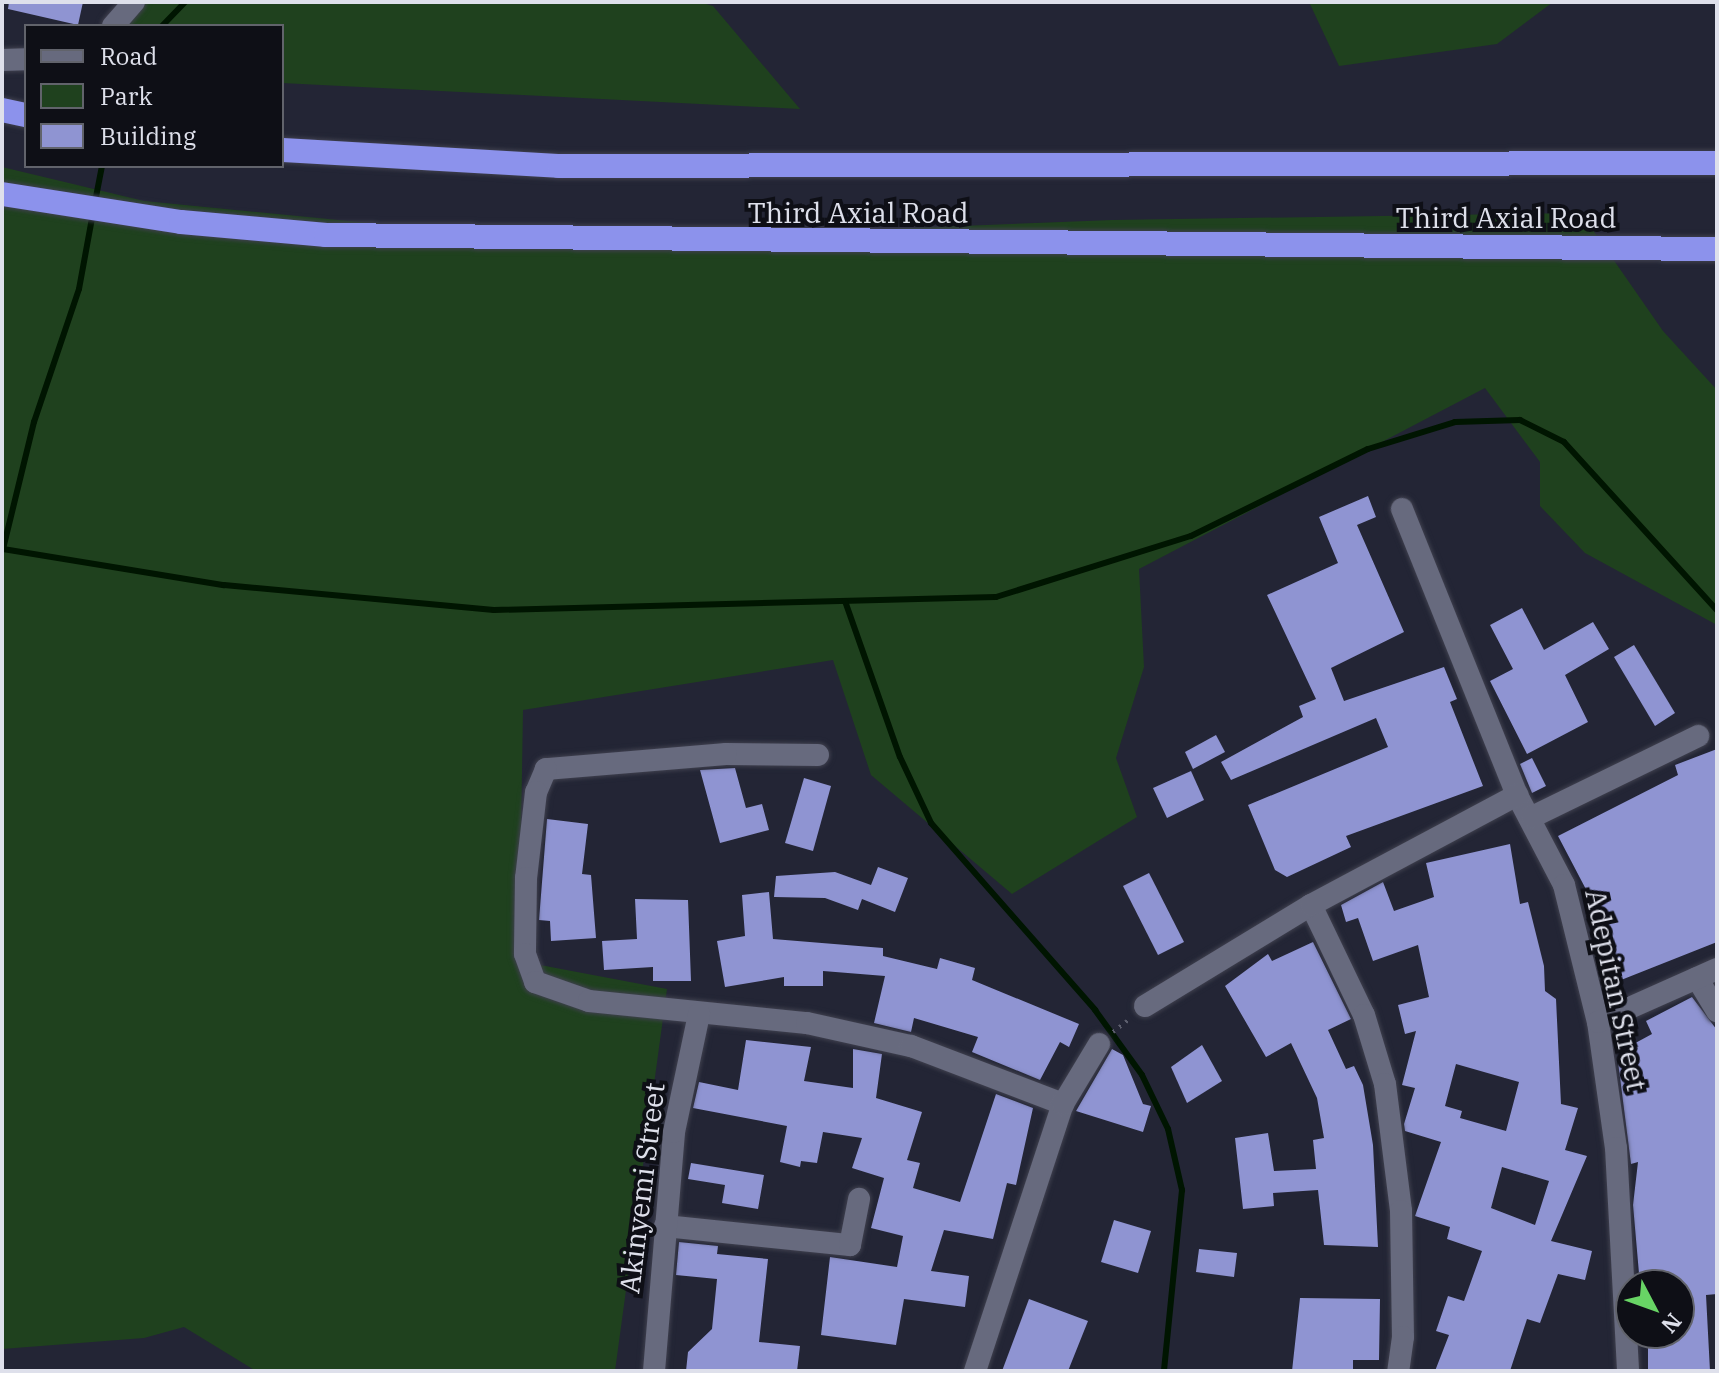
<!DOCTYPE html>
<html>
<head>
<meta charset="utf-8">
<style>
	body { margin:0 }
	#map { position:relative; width:1719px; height:1373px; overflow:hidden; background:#232535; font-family:"IBM Plex Serif",serif }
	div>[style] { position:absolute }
	.green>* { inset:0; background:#1f411e }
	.stream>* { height:6px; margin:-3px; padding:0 3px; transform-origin:3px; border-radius:3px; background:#001501 }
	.building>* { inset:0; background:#8f94d2 }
	.path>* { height:4px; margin-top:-2px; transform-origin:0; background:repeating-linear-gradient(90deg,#5c5e6d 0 2px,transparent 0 8px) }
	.roads { filter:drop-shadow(0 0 2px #3f404e) drop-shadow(0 0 2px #3f404e) }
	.minor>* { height:22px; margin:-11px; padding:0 11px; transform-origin:11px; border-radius:11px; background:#676a7e }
	.motorway>* { height:24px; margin:-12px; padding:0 12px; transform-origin:12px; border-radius:12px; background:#8c92ec }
	span { translate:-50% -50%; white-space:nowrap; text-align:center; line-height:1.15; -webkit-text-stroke:8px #0e0f16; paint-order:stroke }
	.street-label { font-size:28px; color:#dee0eb }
	.frame { position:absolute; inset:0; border:4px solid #dee0eb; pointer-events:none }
	.legend { position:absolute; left:24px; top:24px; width:260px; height:144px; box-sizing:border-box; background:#0e0f16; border:2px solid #61636b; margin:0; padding:10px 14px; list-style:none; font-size:24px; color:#dee0eb }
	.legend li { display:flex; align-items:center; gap:16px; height:40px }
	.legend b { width:40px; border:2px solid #61636b }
	.north { position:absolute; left:1615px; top:1269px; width:80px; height:80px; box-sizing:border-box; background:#0e0f16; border:2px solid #61636b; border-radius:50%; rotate:131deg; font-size:22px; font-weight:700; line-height:32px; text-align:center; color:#dee0eb }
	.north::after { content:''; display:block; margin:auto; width:28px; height:36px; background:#68d465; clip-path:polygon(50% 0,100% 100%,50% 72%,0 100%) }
</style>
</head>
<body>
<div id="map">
	<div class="green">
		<i style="clip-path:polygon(138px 2px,699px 2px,713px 6px,800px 109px,282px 83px,282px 26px,119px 26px)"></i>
		<i style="clip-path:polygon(1309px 2px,1553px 2px,1497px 44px,1339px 66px)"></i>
		<i style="clip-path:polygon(2px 167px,144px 201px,563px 242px,1112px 220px,1581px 213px,1663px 331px,1717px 390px,1717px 625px,1585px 553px,1540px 506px,1540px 462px,1485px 388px,1139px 569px,1144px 667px,1116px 758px,1137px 817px,1012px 894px,871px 775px,833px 660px,523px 710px,519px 961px,667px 989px,615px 1371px,256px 1371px,184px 1327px,144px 1338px,2px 1349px)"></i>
	</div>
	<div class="stream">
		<i style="left:162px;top:26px;width:33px;rotate:-46deg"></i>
		<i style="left:95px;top:202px;width:37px;rotate:-79deg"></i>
		<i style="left:3px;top:549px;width:224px;rotate:9.3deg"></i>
		<i style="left:224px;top:585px;width:271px;rotate:5.3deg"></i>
		<i style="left:494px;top:610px;width:502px;rotate:-1.48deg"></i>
		<i style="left:996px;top:597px;width:204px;rotate:-17.4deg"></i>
		<i style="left:1191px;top:536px;width:197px;rotate:-26.2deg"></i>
		<i style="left:1368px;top:449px;width:91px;rotate:-17.2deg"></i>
		<i style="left:1455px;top:422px;width:65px;rotate:-1.8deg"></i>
		<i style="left:1520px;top:420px;width:49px;rotate:26.6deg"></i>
		<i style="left:1564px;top:442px;width:227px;rotate:47.7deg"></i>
		<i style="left:3px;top:549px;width:131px;rotate:-76.3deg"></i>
		<i style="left:34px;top:422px;width:140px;rotate:-71.3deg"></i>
		<i style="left:79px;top:289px;width:77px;rotate:-79.6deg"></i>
		<i style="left:845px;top:601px;width:165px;rotate:70.6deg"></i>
		<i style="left:900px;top:757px;width:73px;rotate:64.8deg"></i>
		<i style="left:931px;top:823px;width:249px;rotate:48.7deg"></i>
		<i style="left:1095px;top:1010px;width:80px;rotate:54.1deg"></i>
		<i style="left:1142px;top:1075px;width:60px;rotate:64.3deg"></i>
		<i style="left:1168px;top:1129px;width:63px;rotate:77.1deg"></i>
		<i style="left:1182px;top:1190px;width:182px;rotate:95.7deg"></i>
	</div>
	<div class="building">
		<i style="clip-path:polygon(9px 2px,83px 2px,78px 25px,8px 9px)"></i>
		<i style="clip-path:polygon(1368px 496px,1376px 517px,1357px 525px,1404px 632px,1331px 668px,1344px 701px,1444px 667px,1457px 699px,1450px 702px,1483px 786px,1346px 836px,1351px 847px,1287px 877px,1275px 870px,1248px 805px,1388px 747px,1376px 718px,1231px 780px,1221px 762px,1303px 717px,1299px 706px,1316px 699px,1267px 595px,1338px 563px,1319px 517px)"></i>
		<i style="clip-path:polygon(1522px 608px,1544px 650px,1593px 622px,1609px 649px,1565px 675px,1588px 722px,1527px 754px,1490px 681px,1513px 669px,1490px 625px)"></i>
		<i style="clip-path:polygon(1634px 645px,1675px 713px,1655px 726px,1614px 657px)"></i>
		<i style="clip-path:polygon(1216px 735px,1225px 752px,1193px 769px,1185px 752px)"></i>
		<i style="clip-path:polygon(1717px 749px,1717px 942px,1616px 982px,1594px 921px,1601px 918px,1558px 836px,1678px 775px,1675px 765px)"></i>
		<i style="clip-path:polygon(1532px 758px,1546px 786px,1532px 793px,1520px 764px)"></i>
		<i style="clip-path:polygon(735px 768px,746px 808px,762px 804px,769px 830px,720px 843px,700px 770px)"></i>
		<i style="clip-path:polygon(1191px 771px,1204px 800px,1167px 818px,1153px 788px)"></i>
		<i style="clip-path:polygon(804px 778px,831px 786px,813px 851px,785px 843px)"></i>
		<i style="clip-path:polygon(547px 819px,588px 824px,582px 874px,591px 875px,596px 938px,551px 941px,550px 921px,539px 920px)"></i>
		<i style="clip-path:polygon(evenodd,1510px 844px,1520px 904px,1528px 902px,1544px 966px,1545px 991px,1556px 999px,1561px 1104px,1578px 1108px,1565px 1150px,1587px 1156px,1551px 1241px,1592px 1251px,1585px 1280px,1558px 1274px,1540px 1323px,1527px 1319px,1510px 1371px,1435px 1371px,1449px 1335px,1436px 1331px,1448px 1296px,1464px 1301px,1482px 1251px,1447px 1239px,1450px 1227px,1415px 1216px,1441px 1142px,1405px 1131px,1404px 1124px,1415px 1088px,1402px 1085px,1416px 1031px,1405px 1034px,1398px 1005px,1429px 997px,1418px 945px,1373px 961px,1358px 918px,1346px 922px,1341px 905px,1383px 882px,1394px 911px,1434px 897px,1426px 863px,1510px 844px,1456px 1064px,1519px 1082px,1506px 1131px,1460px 1118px,1462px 1111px,1445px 1106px,1456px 1064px,1510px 844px,1502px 1167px,1549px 1181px,1535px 1225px,1491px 1208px,1502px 1167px)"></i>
		<i style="clip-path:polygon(878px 867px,908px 878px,895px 912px,862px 899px,858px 910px,825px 898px,774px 897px,776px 876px,835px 872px,871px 885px)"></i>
		<i style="clip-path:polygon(1149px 873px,1184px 942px,1158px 955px,1123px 886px)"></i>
		<i style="clip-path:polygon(769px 892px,773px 939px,883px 948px,883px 956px,937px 969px,940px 958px,975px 968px,972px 980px,1079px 1024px,1069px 1047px,1060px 1042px,1040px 1080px,972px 1052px,978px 1037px,914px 1018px,911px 1032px,874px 1023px,885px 976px,823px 971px,823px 986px,784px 986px,784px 977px,725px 987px,717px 941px,745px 936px,742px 895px)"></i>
		<i style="clip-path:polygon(635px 899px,688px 900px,691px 981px,653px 981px,653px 967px,604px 970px,602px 941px,637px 939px)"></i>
		<i style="clip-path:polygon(1313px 942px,1351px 1019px,1328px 1030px,1346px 1069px,1354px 1066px,1363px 1085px,1373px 1145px,1378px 1247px,1324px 1245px,1318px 1190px,1273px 1193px,1274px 1206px,1243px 1209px,1235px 1138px,1268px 1133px,1274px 1171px,1316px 1169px,1313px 1140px,1324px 1138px,1317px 1098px,1291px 1043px,1266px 1057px,1225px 986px,1268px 954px,1272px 961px)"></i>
		<i style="clip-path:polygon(1692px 997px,1717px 1030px,1717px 1294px,1706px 1295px,1710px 1371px,1648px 1371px,1648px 1333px,1679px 1333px,1679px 1285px,1640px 1285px,1633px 1205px,1638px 1162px,1631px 1164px,1618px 1062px,1634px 1057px,1628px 1047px,1652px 1034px,1646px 1021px)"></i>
		<i style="clip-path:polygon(746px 1040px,811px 1047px,804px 1081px,853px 1088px,853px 1049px,882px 1054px,876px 1098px,922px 1112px,907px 1160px,920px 1163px,913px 1188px,960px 1202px,996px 1094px,1033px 1108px,1016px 1185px,1007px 1183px,993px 1239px,944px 1230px,931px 1271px,969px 1276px,965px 1307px,904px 1299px,896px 1345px,821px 1335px,830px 1257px,897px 1267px,903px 1236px,871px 1228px,884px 1178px,852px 1168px,862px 1138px,823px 1132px,817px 1163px,801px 1161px,800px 1167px,780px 1162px,787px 1126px,693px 1108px,699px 1082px,738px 1090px)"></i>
		<i style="clip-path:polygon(1202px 1045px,1222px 1081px,1187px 1103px,1171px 1067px)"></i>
		<i style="clip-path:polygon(1112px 1049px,1123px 1055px,1143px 1104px,1151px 1106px,1143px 1132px,1076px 1111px)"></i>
		<i style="clip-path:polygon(691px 1163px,764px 1175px,758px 1209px,722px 1203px,725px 1185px,688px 1179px)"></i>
		<i style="clip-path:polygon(1114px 1220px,1151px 1231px,1138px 1273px,1101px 1262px)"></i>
		<i style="clip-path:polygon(679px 1242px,718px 1246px,717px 1254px,768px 1259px,759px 1342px,800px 1346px,797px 1371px,686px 1371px,688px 1352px,712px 1329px,717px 1279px,676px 1275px)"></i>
		<i style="clip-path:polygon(1199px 1249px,1237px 1253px,1234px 1277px,1196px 1272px)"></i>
		<i style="clip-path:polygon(1300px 1298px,1380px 1299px,1379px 1360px,1353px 1360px,1353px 1371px,1292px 1371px)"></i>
		<i style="clip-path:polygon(1029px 1299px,1088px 1321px,1068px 1371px,1002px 1371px)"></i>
	</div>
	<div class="path">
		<i style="left:1113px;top:1032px;width:23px;rotate:-38deg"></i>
	</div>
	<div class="roads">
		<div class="minor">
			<i style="left:113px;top:26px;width:32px;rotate:-49deg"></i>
			<i style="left:2px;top:60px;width:24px;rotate:-2deg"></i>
			<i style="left:1402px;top:509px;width:308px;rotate:68.1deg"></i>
			<i style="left:1517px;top:795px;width:102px;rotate:62.4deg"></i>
			<i style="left:1564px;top:885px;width:141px;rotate:76.1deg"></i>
			<i style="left:1598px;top:1022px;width:127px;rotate:81.9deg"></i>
			<i style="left:1616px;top:1148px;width:223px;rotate:86.9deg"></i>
			<i style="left:818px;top:755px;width:92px;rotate:-179.4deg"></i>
			<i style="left:726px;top:754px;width:181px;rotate:175.2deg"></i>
			<i style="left:546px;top:769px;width:25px;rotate:113deg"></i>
			<i style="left:536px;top:792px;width:87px;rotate:96.6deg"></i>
			<i style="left:526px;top:878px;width:76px;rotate:90.8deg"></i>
			<i style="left:525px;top:954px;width:30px;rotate:70deg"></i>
			<i style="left:535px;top:982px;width:57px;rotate:19.4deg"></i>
			<i style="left:589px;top:1001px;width:219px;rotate:5.8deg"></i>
			<i style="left:807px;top:1023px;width:107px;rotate:12.5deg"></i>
			<i style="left:911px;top:1046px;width:163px;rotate:20.9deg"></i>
			<i style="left:1532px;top:817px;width:185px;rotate:-26deg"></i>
			<i style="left:1311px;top:905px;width:122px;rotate:64.3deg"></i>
			<i style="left:1364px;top:1015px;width:72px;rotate:73.1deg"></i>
			<i style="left:1385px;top:1084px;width:128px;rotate:82.8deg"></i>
			<i style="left:1401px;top:1211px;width:126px;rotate:89.1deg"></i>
			<i style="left:1403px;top:1337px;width:34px;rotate:98deg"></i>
			<i style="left:1697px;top:978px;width:39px;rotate:59deg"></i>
			<i style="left:1145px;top:1006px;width:194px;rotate:-31.3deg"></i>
			<i style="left:1311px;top:905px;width:234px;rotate:-28.1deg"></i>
			<i style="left:1598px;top:1022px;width:130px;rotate:-24deg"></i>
			<i style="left:665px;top:1226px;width:186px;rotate:5.9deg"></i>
			<i style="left:850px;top:1245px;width:47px;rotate:-78.9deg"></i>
			<i style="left:654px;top:1371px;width:240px;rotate:-85.2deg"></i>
			<i style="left:674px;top:1132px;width:121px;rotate:-78deg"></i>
			<i style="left:975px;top:1371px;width:281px;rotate:-71.8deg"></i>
			<i style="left:1063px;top:1104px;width:70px;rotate:-59deg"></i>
		</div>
		<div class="motorway">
			<i style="left:2px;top:110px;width:25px;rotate:12deg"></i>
			<i style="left:282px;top:150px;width:277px;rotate:3.3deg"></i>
			<i style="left:559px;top:166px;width:1158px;rotate:-0.15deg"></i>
			<i style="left:2px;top:194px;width:181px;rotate:8.9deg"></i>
			<i style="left:181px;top:222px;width:146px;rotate:5.1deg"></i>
			<i style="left:326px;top:235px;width:1391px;rotate:0.58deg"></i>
		</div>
	</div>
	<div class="street-label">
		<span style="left:858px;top:213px">Third Axial Road</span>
		<span style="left:1506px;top:218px">Third Axial Road</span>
		<span style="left:1616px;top:990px;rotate:78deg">Adepitan Street</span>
		<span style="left:642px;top:1188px;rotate:-83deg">Akinyemi Street</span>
	</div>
	<div class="frame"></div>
	<ul class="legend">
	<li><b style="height:10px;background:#676a7e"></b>Road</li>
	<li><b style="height:22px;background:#1f411e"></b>Park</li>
	<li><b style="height:22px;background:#8f94d2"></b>Building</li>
	</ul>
	<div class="north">N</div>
</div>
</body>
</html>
